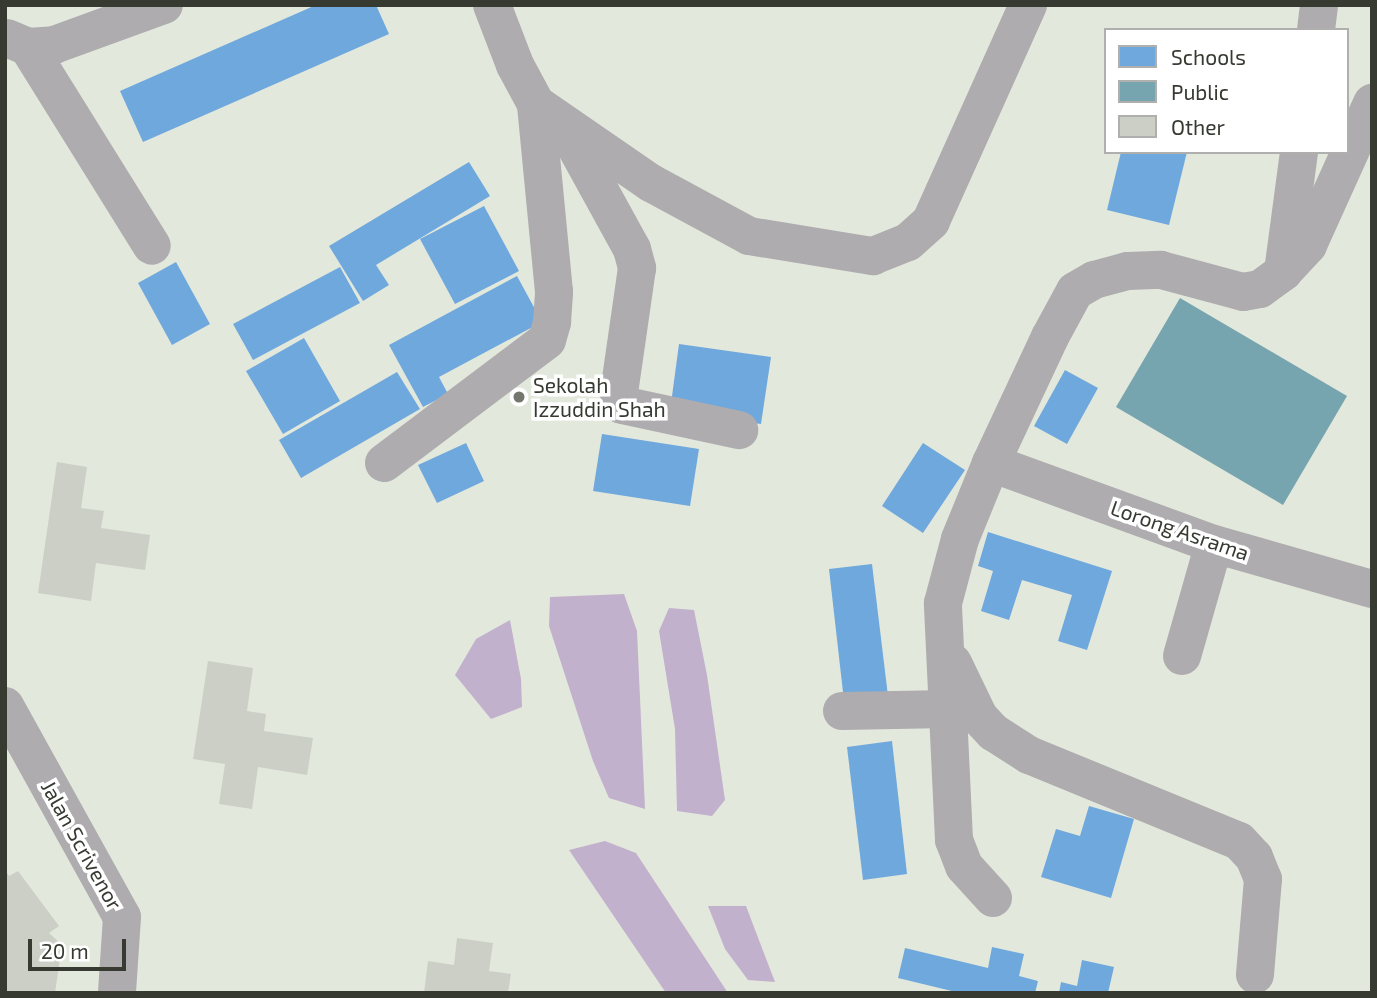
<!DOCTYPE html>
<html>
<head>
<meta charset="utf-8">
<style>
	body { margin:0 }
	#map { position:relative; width:1377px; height:998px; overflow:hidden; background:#e3e8dc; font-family:"Exo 2",sans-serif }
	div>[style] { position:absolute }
	.water>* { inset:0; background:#c2b1cc }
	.schools>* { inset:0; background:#6fa8dc }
	.public>* { inset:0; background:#76a5af }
	.building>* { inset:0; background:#cbcfc6 }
	.minor>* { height:38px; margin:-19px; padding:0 19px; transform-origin:19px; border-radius:19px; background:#aeacae }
	.dots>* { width:19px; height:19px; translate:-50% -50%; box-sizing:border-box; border:4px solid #fff; border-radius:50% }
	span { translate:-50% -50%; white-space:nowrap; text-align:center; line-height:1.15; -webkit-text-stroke:7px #fff; paint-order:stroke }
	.poi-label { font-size:21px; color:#363a31 }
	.left { translate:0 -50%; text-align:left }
	.street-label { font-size:21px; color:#363a31 }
	.frame { position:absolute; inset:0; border:7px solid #363a31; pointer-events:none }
	.legend { position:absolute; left:1104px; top:28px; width:245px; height:126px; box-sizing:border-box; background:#fff; border:2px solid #afb0ad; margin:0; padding:9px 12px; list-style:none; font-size:21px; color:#363a31 }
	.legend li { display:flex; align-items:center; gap:14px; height:35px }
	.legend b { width:35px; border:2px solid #afb0ad }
	.scale { position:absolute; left:28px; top:939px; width:98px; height:32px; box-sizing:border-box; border:4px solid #363a31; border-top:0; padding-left:9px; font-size:21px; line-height:24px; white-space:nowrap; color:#363a31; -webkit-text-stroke:5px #fff; paint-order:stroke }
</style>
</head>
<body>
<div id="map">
	<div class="water">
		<i style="clip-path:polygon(624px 594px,637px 631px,645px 809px,609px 798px,593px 761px,549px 626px,550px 597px)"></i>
		<i style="clip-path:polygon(669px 608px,694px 610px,707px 675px,725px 800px,712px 816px,677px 811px,675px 729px,659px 631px)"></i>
		<i style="clip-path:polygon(510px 620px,521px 679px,522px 707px,491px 719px,455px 675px,476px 639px)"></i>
		<i style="clip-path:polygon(605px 841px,636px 853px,728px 993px,666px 993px,569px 850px)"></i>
		<i style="clip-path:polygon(708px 906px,746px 906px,775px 982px,748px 980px,725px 949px)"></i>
	</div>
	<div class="schools">
		<i style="clip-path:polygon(316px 5px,376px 5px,389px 34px,143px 142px,120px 91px)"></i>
		<i style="clip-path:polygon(1121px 152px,1187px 152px,1169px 225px,1107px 210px)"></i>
		<i style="clip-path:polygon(469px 162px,490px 196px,376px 265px,389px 285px,363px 301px,329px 246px)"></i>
		<i style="clip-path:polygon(484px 206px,519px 271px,455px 304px,420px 239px)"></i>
		<i style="clip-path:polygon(176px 262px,210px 324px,172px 345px,138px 283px)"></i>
		<i style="clip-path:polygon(340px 267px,360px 303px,253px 360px,233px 324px)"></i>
		<i style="clip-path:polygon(517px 276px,542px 322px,439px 377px,448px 394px,423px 407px,389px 345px)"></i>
		<i style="clip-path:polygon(304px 338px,340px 401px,283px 434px,246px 371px)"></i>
		<i style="clip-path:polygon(679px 344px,771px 357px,761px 424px,670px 411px)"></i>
		<i style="clip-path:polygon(1065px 370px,1098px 388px,1067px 444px,1034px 426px)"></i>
		<i style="clip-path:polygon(397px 372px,420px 409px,301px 478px,279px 440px)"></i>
		<i style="clip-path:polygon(602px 434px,699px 449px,690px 506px,593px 491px)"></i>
		<i style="clip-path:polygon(466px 443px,484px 481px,437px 503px,418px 465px)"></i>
		<i style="clip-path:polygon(923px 443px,965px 470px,923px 533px,882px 506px)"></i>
		<i style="clip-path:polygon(988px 532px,1112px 571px,1087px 650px,1058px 641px,1072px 595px,1022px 580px,1009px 620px,981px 611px,993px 571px,978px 566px)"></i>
		<i style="clip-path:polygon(872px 564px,888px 696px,844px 701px,829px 569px)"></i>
		<i style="clip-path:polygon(892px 741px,907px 874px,863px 880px,847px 747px)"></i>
		<i style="clip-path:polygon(1089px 806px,1134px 819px,1111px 898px,1041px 877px,1056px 829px,1080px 836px)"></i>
		<i style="clip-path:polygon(992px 947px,1024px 954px,1019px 976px,1038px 981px,1035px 993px,960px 993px,898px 978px,905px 948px,988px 968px)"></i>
		<i style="clip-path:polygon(1082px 960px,1114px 967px,1108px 993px,1059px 993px,1061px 982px,1077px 986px)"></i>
	</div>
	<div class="public">
		<i style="clip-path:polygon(1180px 298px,1347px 396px,1283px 505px,1116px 407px)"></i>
	</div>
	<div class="building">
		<i style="clip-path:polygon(57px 462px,87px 467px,81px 508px,104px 511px,101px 528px,150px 535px,145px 570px,96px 563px,91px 601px,38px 593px)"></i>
		<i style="clip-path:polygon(208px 661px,253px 668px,247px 711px,266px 714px,264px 731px,313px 738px,307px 775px,258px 767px,252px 809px,219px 804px,225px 764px,193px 759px)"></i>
		<i style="clip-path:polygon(5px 870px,9px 876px,18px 871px,59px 926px,49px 933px,62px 945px,55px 993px,5px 993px)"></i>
		<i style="clip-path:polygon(457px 938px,493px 943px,489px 971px,511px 974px,508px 993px,424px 993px,428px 961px,454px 965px)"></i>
	</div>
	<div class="minor">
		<i style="left:492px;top:5px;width:64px;rotate:69deg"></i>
		<i style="left:515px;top:65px;width:44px;rotate:61.7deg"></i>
		<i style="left:536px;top:104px;width:140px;rotate:34.5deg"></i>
		<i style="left:651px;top:183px;width:111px;rotate:28.4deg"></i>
		<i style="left:749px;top:236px;width:126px;rotate:9.2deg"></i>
		<i style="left:873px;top:256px;width:38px;rotate:-22deg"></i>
		<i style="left:908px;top:242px;width:31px;rotate:-42deg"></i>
		<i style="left:931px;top:221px;width:237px;rotate:-65.8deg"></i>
		<i style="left:1316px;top:30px;width:25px;rotate:-83deg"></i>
		<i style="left:7px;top:38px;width:23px;rotate:23deg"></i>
		<i style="left:28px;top:47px;width:26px;rotate:-4deg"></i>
		<i style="left:54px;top:45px;width:117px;rotate:-20deg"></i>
		<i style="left:28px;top:47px;width:234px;rotate:58.1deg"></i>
		<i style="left:566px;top:129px;width:137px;rotate:61.2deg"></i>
		<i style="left:632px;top:249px;width:20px;rotate:75deg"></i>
		<i style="left:637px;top:268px;width:126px;rotate:98.2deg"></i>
		<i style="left:619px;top:393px;width:12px;rotate:76deg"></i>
		<i style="left:622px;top:405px;width:120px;rotate:12.1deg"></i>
		<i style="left:1283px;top:272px;width:121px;rotate:-82.4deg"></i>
		<i style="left:384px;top:463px;width:204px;rotate:-37deg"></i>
		<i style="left:547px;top:340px;width:19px;rotate:-74deg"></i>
		<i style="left:552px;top:322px;width:30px;rotate:-86deg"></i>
		<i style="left:554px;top:292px;width:189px;rotate:-95.5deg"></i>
		<i style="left:991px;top:463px;width:237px;rotate:20deg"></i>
		<i style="left:1214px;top:544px;width:164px;rotate:15.9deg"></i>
		<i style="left:1182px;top:656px;width:116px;rotate:-74.1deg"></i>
		<i style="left:953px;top:663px;width:60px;rotate:64.3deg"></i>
		<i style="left:979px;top:717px;width:21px;rotate:47deg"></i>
		<i style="left:993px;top:732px;width:43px;rotate:32.6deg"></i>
		<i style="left:1029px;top:755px;width:227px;rotate:22.3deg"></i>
		<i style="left:1239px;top:841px;width:22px;rotate:47deg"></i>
		<i style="left:1254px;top:857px;width:24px;rotate:68deg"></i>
		<i style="left:1263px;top:879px;width:96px;rotate:94.8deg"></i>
		<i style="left:5px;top:706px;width:241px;rotate:61deg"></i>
		<i style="left:122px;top:917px;width:76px;rotate:93.8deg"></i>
		<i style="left:842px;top:711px;width:106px;rotate:-1.1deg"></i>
		<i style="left:993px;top:898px;width:43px;rotate:-132.2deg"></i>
		<i style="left:964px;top:866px;width:28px;rotate:-111deg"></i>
		<i style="left:954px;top:840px;width:237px;rotate:-92.7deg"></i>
		<i style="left:943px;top:603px;width:66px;rotate:-75.1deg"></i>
		<i style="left:960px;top:539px;width:82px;rotate:-67.8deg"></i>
		<i style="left:991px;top:463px;width:139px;rotate:-64.9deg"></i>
		<i style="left:1050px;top:337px;width:52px;rotate:-61.5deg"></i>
		<i style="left:1075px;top:291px;width:22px;rotate:-30deg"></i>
		<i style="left:1094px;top:280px;width:35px;rotate:-15deg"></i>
		<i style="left:1128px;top:271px;width:33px;rotate:-2deg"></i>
		<i style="left:1161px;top:270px;width:85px;rotate:15deg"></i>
		<i style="left:1243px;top:292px;width:17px;rotate:-10deg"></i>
		<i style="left:1260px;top:289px;width:29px;rotate:-36deg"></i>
		<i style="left:1283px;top:272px;width:37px;rotate:-47deg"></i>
		<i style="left:1308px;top:245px;width:156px;rotate:-65.7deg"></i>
	</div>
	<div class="dots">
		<i style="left:519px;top:397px;background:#73776d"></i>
	</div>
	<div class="poi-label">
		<span class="left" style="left:533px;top:397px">Sekolah<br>Izzuddin Shah</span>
	</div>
	<div class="street-label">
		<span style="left:1180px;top:530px;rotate:19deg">Lorong Asrama</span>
		<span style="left:82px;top:845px;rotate:61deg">Jalan Scrivenor</span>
	</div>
	<div class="frame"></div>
	<ul class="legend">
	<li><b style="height:19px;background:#6fa8dc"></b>Schools</li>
	<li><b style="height:19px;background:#76a5af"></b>Public</li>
	<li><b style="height:19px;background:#cbcfc6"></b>Other</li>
	</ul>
	<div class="scale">20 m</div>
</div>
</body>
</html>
